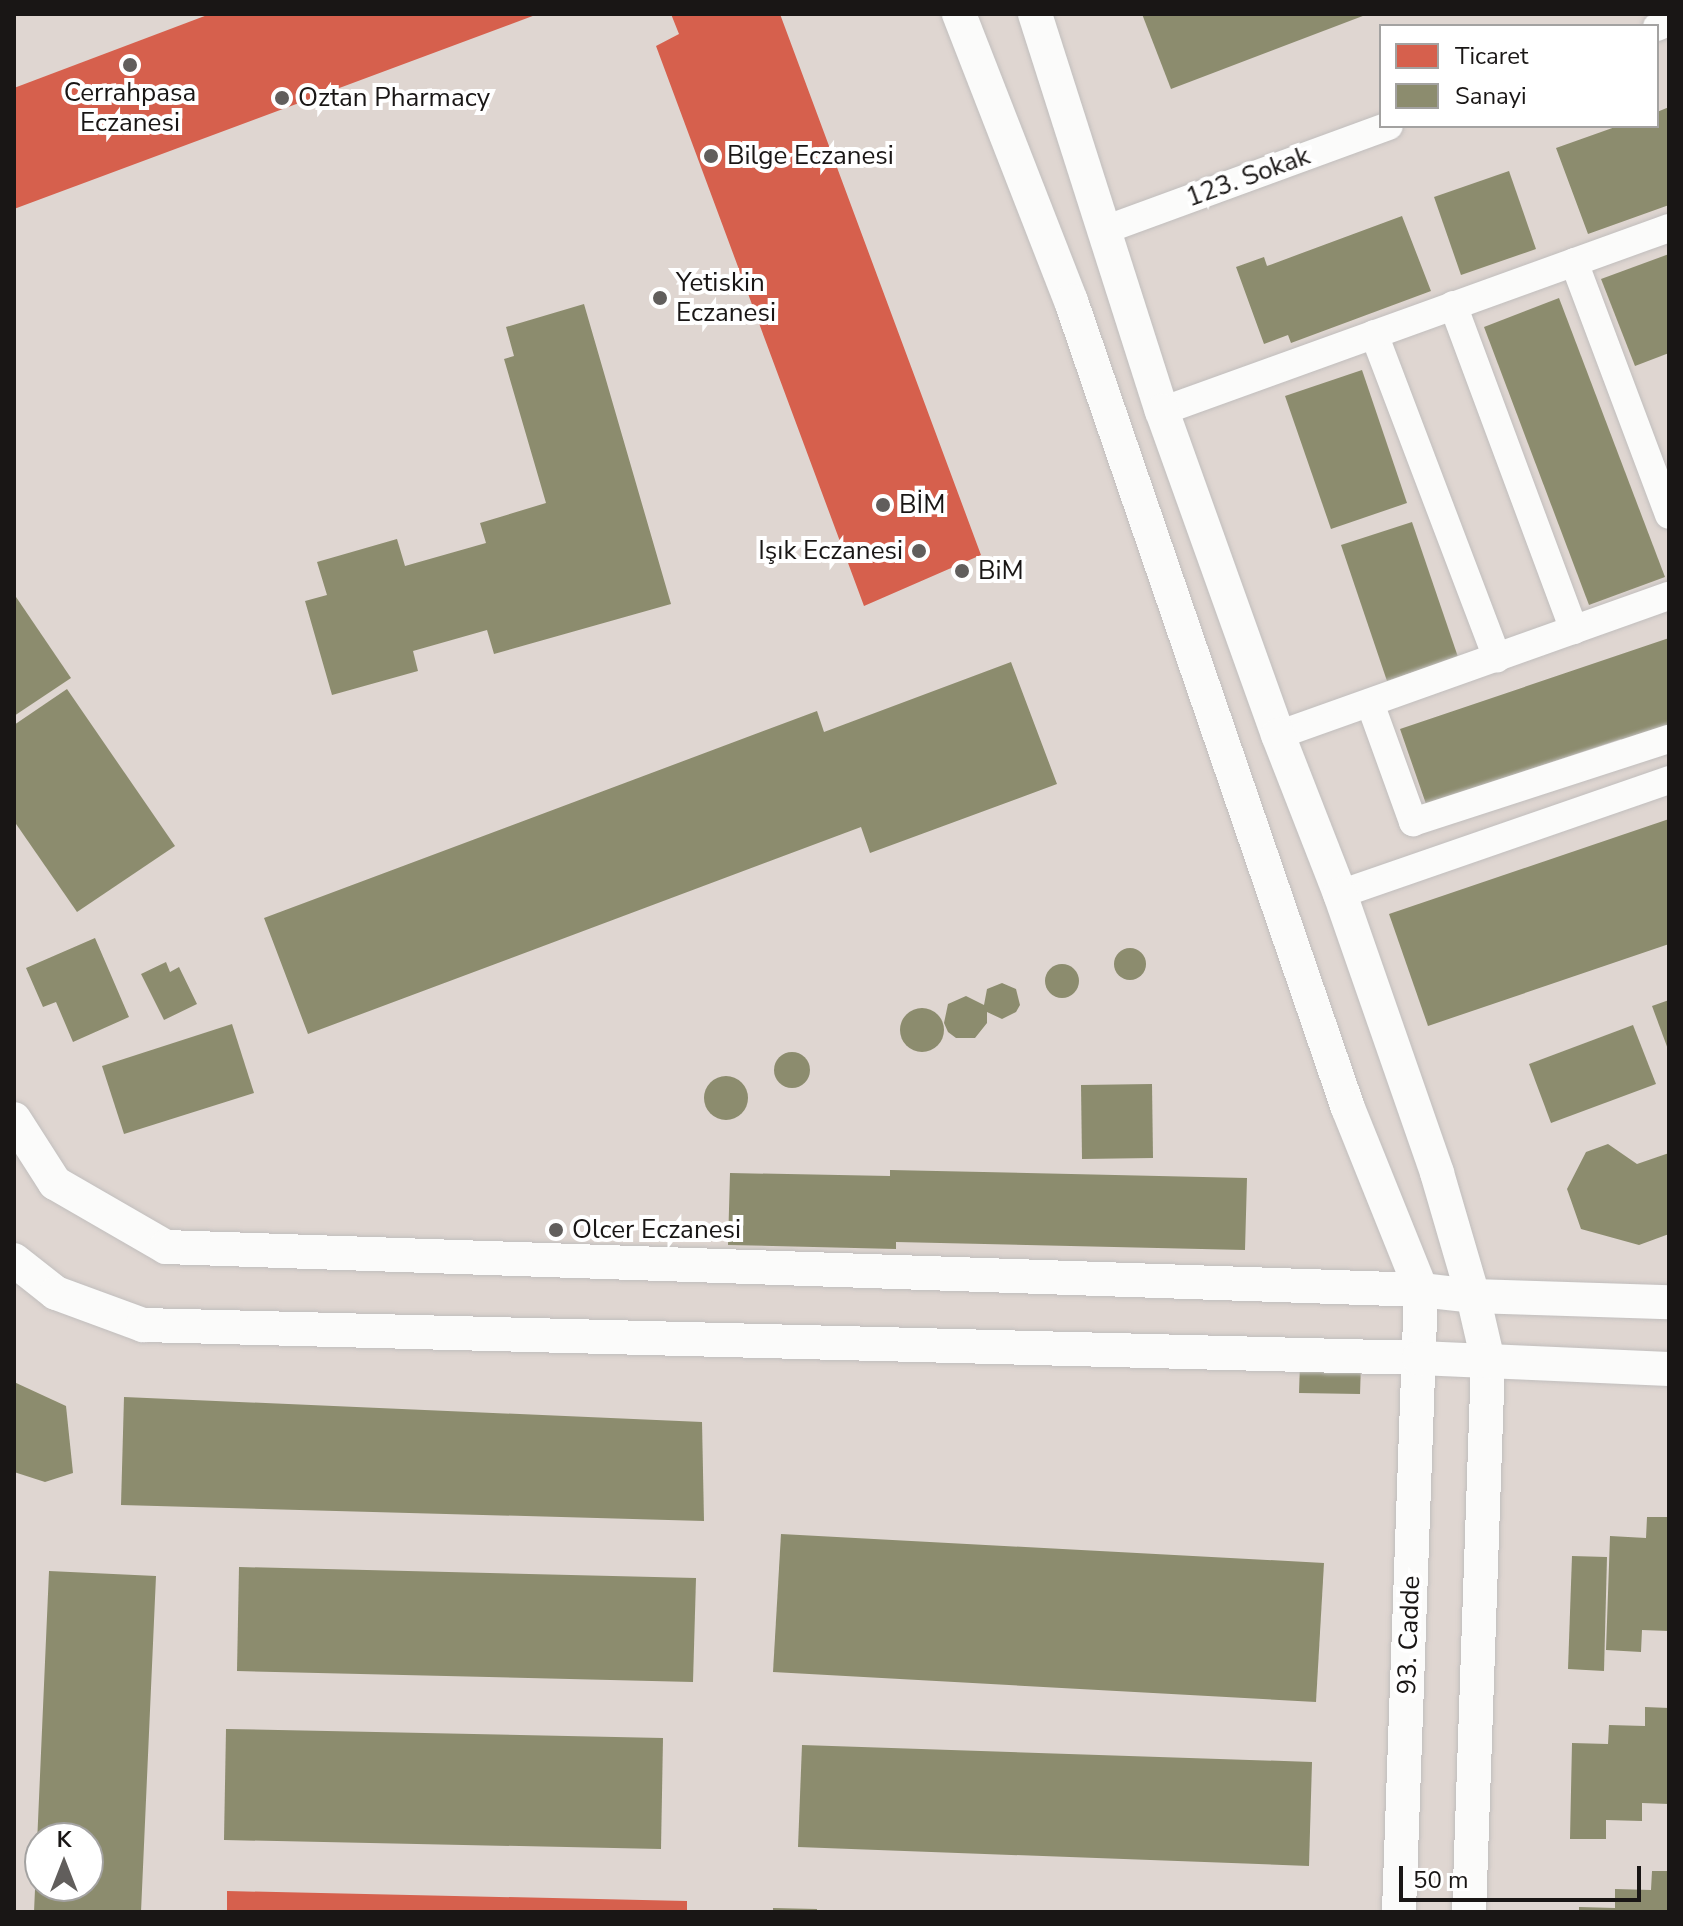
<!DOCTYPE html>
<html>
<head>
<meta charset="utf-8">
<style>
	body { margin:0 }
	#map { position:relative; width:1683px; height:1926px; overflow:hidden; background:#e6e3e1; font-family:"Nunito Sans",sans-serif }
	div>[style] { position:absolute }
	.built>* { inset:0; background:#dfd6d1 }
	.shops>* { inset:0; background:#d6604d }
	.industry>* { inset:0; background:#8c8c6e }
	.round { border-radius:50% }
	.roads { filter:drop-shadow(0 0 2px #c1bebd) drop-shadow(0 0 2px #c1bebd) }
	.minor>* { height:28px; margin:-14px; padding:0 14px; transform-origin:14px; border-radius:14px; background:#fbfbfa }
	.tertiary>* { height:34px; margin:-17px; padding:0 17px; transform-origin:17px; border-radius:17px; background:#fbfbfa }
	.dots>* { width:22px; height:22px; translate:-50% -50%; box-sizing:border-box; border:4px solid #fff; border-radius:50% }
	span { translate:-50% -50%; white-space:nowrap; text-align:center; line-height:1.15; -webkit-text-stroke:8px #fff; paint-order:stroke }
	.poi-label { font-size:26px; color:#191615 }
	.left { translate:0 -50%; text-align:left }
	.right { translate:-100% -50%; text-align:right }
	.street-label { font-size:26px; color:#191615 }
	.frame { position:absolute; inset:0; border:16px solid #191615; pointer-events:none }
	.legend { position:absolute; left:1379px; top:24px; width:280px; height:104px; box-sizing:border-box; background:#fff; border:2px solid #a3a2a1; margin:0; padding:10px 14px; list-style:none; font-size:24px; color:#191615 }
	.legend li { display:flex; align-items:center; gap:16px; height:40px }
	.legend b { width:40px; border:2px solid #a3a2a1 }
	.north { position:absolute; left:24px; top:1822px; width:80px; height:80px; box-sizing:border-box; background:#fff; border:2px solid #a3a2a1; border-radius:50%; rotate:0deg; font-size:22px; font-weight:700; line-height:32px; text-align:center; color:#191615 }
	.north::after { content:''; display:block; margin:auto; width:28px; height:36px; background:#615e5c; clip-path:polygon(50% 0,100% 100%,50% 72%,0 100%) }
	.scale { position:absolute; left:1399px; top:1866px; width:242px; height:36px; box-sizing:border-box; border:4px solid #191615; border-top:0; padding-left:10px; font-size:24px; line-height:28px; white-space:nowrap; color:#191615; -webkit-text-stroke:6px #fff; paint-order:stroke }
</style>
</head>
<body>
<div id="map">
	<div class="built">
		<i style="clip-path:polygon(evenodd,14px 14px,1669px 14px,1669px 1912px,14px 1912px,14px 14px,1381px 26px,1657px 26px,1657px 126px,1381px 126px,1381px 26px,14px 14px,40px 1838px,88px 1838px,88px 1886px,40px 1886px,40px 1838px)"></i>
	</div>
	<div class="shops">
		<i style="clip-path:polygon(210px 14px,538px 14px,14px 209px,14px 88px)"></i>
		<i style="clip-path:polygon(671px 14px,780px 14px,981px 555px,864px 606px,656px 46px,679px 34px)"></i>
		<i style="clip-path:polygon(227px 1891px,687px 1901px,687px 1912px,227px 1912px)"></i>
	</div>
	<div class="industry">
		<i style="clip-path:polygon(1142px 14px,1368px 14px,1171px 89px)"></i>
		<i style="clip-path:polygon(1669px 107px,1669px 205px,1588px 234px,1556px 148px,1618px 126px,1657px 126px,1657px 112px)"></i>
		<i style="clip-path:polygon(1509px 171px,1536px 249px,1461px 275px,1434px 197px)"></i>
		<i style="clip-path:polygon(1402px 216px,1431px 291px,1291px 343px,1288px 335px,1264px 344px,1236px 267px,1264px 257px,1267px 266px)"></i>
		<i style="clip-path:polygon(1669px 254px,1669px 353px,1635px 366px,1601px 279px)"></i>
		<i style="clip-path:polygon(1559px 298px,1665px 577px,1589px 605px,1484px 327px)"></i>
		<i style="clip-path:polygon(584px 304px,671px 604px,494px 654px,487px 630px,413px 651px,418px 671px,332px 695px,305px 601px,327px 595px,317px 562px,397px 539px,405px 566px,486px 543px,480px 523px,546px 503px,504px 359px,514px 356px,506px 327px)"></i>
		<i style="clip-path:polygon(1362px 370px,1407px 503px,1331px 529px,1285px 396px)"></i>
		<i style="clip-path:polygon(1412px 522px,1458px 657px,1387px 681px,1341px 545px)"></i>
		<i style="clip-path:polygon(14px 594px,71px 678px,14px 716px)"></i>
		<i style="clip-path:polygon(1669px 638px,1669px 728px,1623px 743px,1621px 739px,1426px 804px,1400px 729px)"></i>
		<i style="clip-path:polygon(1011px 662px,1057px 784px,870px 853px,861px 827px,308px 1034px,264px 918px,817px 711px,824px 732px)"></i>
		<i style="clip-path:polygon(67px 689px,175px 846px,77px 912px,14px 821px,14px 725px)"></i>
		<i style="clip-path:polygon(1669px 819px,1669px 944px,1428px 1026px,1389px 914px)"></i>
		<i style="clip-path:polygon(95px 938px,129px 1017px,73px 1042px,56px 1002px,43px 1007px,26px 968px)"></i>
		<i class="round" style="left:1114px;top:948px;width:32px;height:32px"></i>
		<i style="clip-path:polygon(166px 962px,170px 972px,179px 967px,197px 1004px,164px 1020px,141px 974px)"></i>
		<i class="round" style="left:1045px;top:964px;width:34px;height:34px"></i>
		<i style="clip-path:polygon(1002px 983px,1016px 989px,1020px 1005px,1016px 1012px,1002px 1019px,987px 1012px,987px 1023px,975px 1038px,956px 1038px,948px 1032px,944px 1023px,948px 1004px,966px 996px,984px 1005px,987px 989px)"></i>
		<i style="clip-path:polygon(1669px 1000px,1669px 1052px,1652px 1006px)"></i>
		<i class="round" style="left:900px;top:1008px;width:44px;height:44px"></i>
		<i style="clip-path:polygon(232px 1024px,254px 1093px,124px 1134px,102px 1066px)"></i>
		<i style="clip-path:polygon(1633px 1025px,1656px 1084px,1551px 1123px,1529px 1064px)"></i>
		<i class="round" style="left:774px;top:1052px;width:36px;height:36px"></i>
		<i class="round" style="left:704px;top:1076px;width:44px;height:44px"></i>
		<i style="clip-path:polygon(1152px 1084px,1153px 1158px,1082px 1159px,1081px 1085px)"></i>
		<i style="clip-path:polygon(1608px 1144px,1637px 1164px,1669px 1153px,1669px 1234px,1639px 1245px,1581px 1229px,1567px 1189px,1586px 1152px)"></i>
		<i style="clip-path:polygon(890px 1170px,1247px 1178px,1245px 1250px,896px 1242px,896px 1249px,728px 1245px,730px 1173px,890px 1176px)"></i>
		<i style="clip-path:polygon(1300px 1363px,1361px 1364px,1360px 1394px,1299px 1393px)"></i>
		<i style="clip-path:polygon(14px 1382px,66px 1406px,73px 1473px,45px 1482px,14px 1472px)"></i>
		<i style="clip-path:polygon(124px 1397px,702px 1422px,704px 1521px,121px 1505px)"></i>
		<i style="clip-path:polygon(1647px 1517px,1669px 1517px,1669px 1631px,1642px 1630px,1641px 1652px,1606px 1650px,1610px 1536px,1646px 1538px)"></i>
		<i style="clip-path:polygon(781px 1534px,1324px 1563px,1316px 1702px,773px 1672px)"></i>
		<i style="clip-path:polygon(1572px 1556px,1607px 1557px,1604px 1671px,1568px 1669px)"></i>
		<i style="clip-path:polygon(239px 1567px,696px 1578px,693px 1682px,237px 1671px)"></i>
		<i style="clip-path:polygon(evenodd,49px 1571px,156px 1576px,141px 1912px,34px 1912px,49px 1571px,40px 1838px,88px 1838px,88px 1886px,40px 1886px,40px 1838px)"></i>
		<i style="clip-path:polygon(1645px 1707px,1669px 1708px,1669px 1804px,1642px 1803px,1642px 1821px,1606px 1820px,1606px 1839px,1570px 1839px,1572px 1743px,1608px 1744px,1609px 1725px,1645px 1726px)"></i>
		<i style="clip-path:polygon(226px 1729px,663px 1738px,661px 1849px,224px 1840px)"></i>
		<i style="clip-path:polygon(802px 1745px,1312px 1762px,1309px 1866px,798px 1847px)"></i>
		<i style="clip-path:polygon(1652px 1871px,1669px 1871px,1669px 1912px,1579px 1912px,1579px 1907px,1615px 1908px,1615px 1889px,1651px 1890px)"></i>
		<i style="clip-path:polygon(773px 1908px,817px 1909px,817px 1912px,773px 1912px)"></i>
	</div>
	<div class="roads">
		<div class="minor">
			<i style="left:1657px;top:27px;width:13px;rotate:-23deg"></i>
			<i style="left:1107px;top:229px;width:300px;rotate:-20.1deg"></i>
			<i style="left:1574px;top:262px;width:270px;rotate:69.4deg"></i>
			<i style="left:1453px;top:305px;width:347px;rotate:69.6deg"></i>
			<i style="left:1374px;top:334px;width:347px;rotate:69.2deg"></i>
			<i style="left:1162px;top:411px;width:539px;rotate:-19.85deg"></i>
			<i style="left:1370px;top:703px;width:127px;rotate:70.1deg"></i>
			<i style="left:1413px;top:822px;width:269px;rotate:-18deg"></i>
			<i style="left:1278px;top:735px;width:415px;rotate:-19.6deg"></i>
			<i style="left:1340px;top:894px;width:348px;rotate:-19.1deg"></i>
		</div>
		<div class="tertiary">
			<i style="left:959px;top:14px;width:308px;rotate:68.7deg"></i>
			<i style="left:1071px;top:301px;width:853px;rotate:71.06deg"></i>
			<i style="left:1348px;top:1108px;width:196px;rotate:68.1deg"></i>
			<i style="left:1421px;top:1290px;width:622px;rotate:92.03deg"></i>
			<i style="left:1035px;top:14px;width:417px;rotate:72.3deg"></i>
			<i style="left:1162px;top:411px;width:344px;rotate:70.3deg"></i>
			<i style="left:1278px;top:735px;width:171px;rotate:68.7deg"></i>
			<i style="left:1340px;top:894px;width:295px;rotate:70.8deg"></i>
			<i style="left:1437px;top:1173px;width:128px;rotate:73.7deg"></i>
			<i style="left:1473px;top:1296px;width:67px;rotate:77deg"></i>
			<i style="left:1488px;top:1361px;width:551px;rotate:91.97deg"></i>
			<i style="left:14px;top:1119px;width:76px;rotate:57.4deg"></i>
			<i style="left:55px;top:1183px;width:128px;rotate:30deg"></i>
			<i style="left:166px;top:1247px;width:1256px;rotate:1.96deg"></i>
			<i style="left:1421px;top:1290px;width:52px;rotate:6.6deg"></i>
			<i style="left:1473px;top:1296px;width:196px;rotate:1.8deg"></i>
			<i style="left:14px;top:1260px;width:53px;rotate:38.2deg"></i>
			<i style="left:56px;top:1293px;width:93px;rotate:20.2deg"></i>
			<i style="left:143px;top:1325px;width:1276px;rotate:1.48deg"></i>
			<i style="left:1419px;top:1358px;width:250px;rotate:2.5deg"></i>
		</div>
	</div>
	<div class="dots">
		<i style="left:130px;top:65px;background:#615e5c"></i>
		<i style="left:282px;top:98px;background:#615e5c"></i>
		<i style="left:711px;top:156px;background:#615e5c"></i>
		<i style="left:660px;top:298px;background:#615e5c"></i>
		<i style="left:883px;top:505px;background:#615e5c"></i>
		<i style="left:919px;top:551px;background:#615e5c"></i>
		<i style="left:962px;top:571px;background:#615e5c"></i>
		<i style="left:556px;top:1230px;background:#615e5c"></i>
	</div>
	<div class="poi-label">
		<span style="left:130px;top:108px">Cerrahpasa<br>Eczanesi</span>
		<span class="left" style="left:298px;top:98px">Oztan Pharmacy</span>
		<span class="left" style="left:727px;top:156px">Bilge Eczanesi</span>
		<span class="left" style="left:676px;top:298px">Yetiskin<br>Eczanesi</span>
		<span class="left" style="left:899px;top:505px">BİM</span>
		<span class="right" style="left:903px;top:551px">Işık Eczanesi</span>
		<span class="left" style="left:978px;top:571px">BiM</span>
		<span class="left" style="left:572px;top:1230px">Olcer Eczanesi</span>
	</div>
	<div class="street-label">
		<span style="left:1248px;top:177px;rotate:-20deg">123. Sokak</span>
		<span style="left:1409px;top:1635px;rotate:-88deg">93. Cadde</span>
	</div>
	<div class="frame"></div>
	<ul class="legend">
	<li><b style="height:22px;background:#d6604d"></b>Ticaret</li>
	<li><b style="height:22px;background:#8c8c6e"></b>Sanayi</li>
	</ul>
	<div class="north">K</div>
	<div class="scale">50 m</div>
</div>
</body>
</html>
